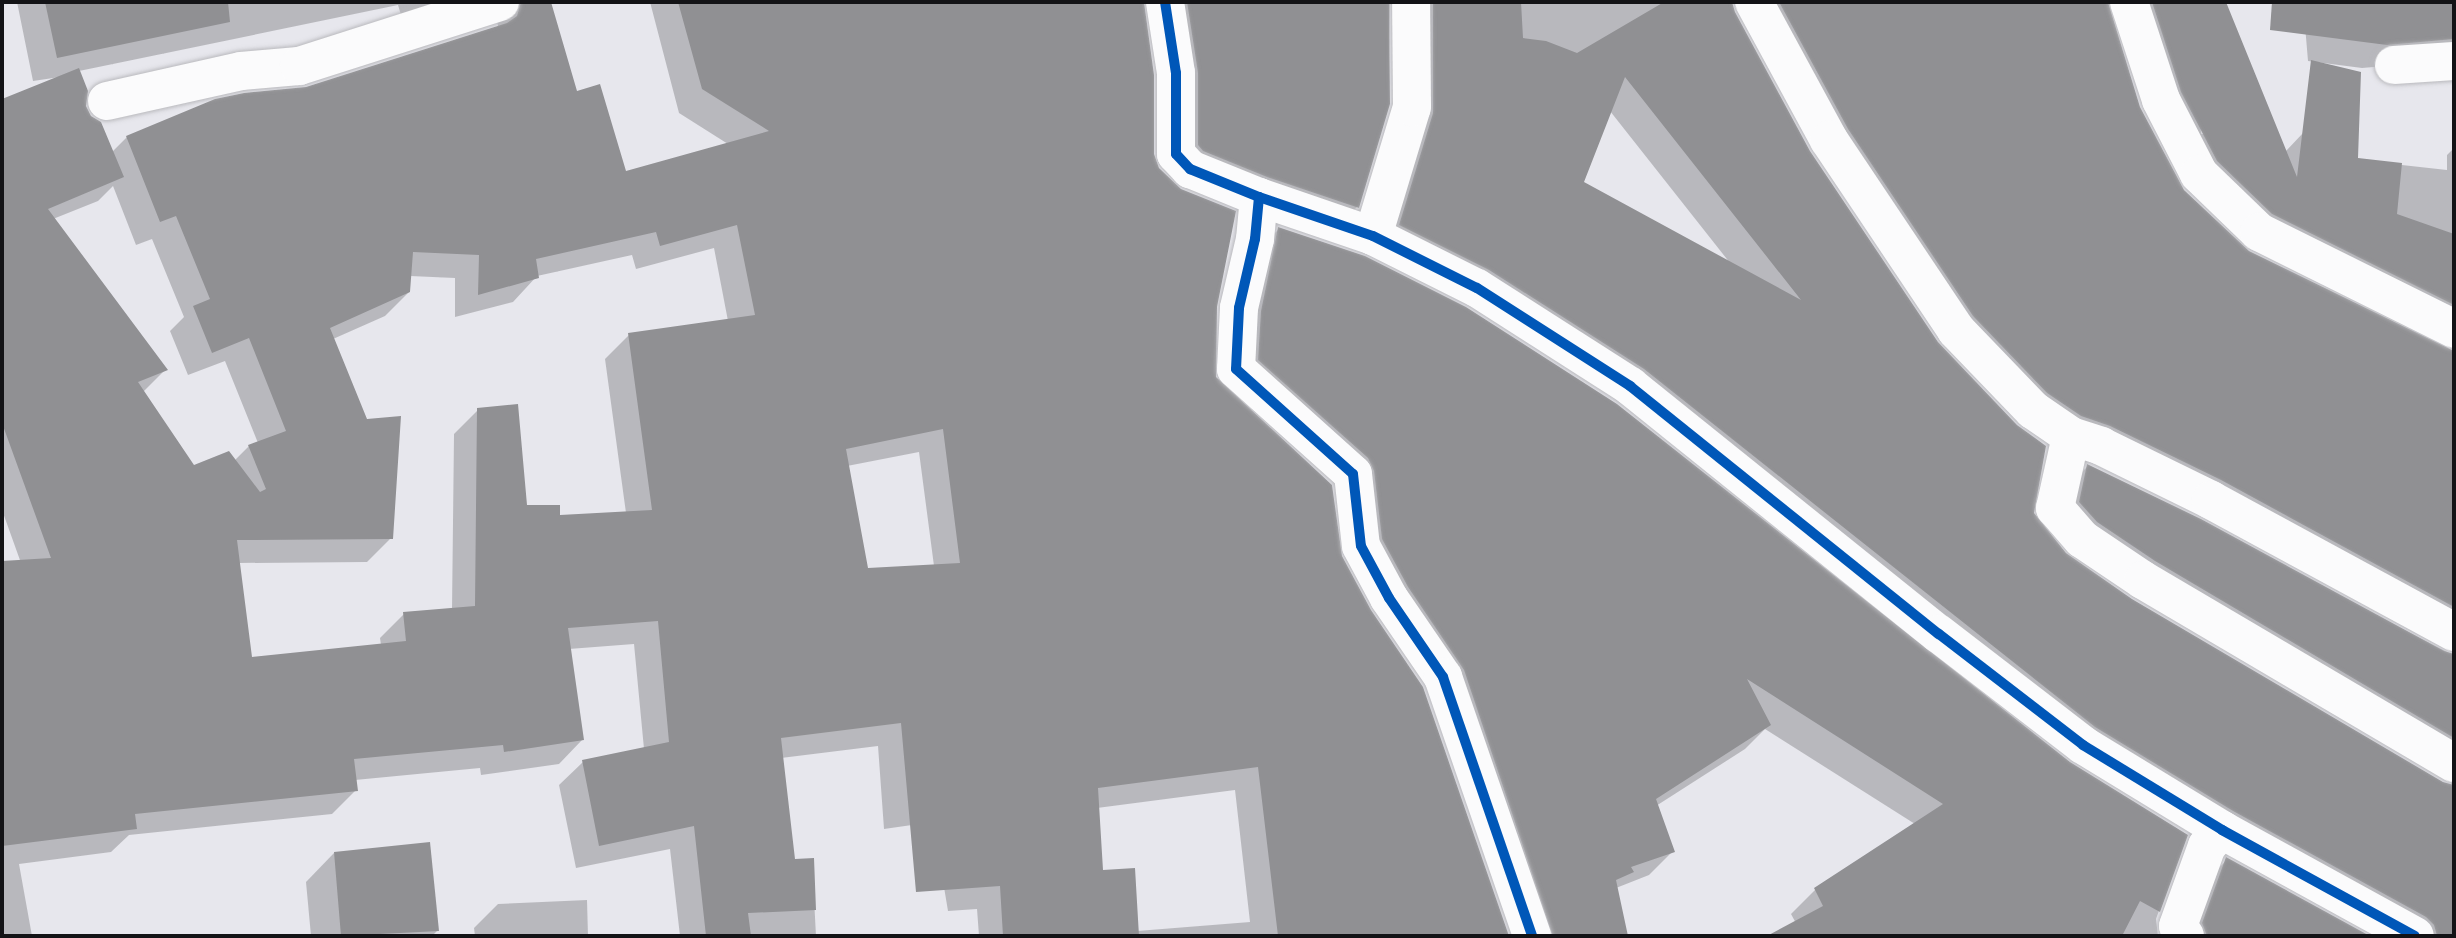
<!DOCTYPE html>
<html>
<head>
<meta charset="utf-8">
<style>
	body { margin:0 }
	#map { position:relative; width:2456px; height:938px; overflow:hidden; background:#e7e7ed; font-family:"Open Sans",sans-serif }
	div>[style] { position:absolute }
	.shadow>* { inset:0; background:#0003 }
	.building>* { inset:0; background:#909093 }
	.roads { filter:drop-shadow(0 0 2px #b9b9bd) drop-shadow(0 0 2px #b9b9bd) }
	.street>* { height:38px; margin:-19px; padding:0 19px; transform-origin:19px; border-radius:19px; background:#fbfbfc }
	.cycleway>* { height:10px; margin:-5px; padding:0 5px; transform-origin:5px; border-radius:5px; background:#0057b8 }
	span { translate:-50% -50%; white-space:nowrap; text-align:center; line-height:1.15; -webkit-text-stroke:7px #f2f3fc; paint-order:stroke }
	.frame { position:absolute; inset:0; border:4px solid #131316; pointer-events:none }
</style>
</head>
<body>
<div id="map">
	<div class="shadow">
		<i style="clip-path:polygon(evenodd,17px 2px,549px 2px,576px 93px,624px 173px,728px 144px,679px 113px,650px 2px,1143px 2px,1152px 154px,1215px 306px,1214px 378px,1340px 556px,1369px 611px,1422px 688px,1507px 936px,979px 936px,977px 909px,948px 911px,933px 822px,884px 829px,878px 746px,781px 758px,793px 860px,812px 860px,816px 936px,677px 936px,680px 936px,670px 849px,576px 868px,559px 785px,583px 762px,644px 749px,634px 644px,569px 649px,582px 740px,559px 764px,481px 775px,480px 768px,355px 780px,356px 790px,332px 814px,129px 835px,111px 852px,19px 864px,32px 936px,2px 936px,2px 566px,21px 563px,2px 510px,2px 101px,60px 77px,33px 81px,17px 2px,398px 5px,404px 25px,497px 19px,498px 27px,306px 89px,127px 137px,112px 152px,84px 107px,79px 71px,398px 5px,17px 2px,113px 186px,136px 245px,152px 239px,184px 317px,170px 331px,188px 375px,225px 361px,258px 443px,249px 446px,234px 461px,194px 467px,143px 392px,166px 369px,53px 219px,98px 201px,113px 186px,17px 2px,714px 248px,728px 321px,629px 335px,605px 359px,626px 513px,558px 516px,525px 507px,478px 410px,454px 434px,452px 609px,404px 614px,380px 638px,381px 645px,250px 659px,238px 563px,367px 562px,391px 538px,333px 339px,385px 316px,409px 292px,410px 276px,455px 278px,455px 317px,513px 302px,537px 276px,632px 255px,636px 269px,714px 248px,17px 2px,919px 452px,934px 566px,867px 569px,847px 466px,919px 452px,17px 2px,1235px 790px,1250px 922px,1137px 931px,1101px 872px,1097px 808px,1235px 790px)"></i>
		<i style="clip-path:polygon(evenodd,1164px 2px,2224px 2px,2250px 66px,2199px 92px,2201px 134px,2277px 134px,2285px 152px,2303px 133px,2357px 160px,2447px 170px,2447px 155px,2454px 148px,2454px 312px,2248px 237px,2121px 10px,2106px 3px,2139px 107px,2182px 191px,2248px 253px,2454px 363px,2454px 936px,2394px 936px,2209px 834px,1620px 392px,1377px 249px,1411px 132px,1398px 7px,1390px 4px,1388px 104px,1357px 207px,1333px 231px,1179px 174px,1164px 2px,1731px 3px,1742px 7px,1824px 153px,2086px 450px,2450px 645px,2453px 655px,2087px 467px,2064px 490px,2131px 585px,2449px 776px,2452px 786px,2442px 783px,2131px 600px,2069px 558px,2032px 514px,1809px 153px,1733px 13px,1731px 3px,1164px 2px,1610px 111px,1730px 263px,1582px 182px,1610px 111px)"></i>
		<i style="clip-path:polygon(2303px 2px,2454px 2px,2454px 70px,2444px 61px,2362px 68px,2308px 61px)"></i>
		<i style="clip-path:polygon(1279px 229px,2069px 764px,2186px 836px,2156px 919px,2158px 936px,1788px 936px,1798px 927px,1791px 914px,1815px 890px,1915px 824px,1765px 729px,1745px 749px,1656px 806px,1673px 851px,1649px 875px,1616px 888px,1626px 936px,1524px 936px,1352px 496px,1235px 384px,1255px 252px)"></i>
		<i style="clip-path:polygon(334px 853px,437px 931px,432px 936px,311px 936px,306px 882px)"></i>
		<i style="clip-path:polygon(2227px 860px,2366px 936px,2184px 936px,2203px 883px)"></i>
		<i style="clip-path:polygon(587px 900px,588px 936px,475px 936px,474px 928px,498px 904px)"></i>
	</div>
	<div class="building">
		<i style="clip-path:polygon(45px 2px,228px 2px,230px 22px,57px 58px)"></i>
		<i style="clip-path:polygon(evenodd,521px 2px,551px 2px,577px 91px,600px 84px,626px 171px,769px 131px,702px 89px,678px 2px,1144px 2px,1154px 75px,1154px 154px,1159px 168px,1181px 189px,1236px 211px,1217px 307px,1216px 377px,1332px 485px,1342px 556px,1371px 610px,1423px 687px,1509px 936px,1278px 936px,1258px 767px,1098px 788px,1103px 870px,1135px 868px,1139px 936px,1003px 936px,1000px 886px,916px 892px,901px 723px,781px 738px,795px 859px,814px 858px,816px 910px,748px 913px,751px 936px,706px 936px,694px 826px,599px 846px,582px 760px,669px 742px,658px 621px,568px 628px,584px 740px,504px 752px,503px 745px,354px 759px,358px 791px,135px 814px,137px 829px,2px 846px,2px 561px,51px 558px,2px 423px,2px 99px,79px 68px,88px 91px,86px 106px,91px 116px,101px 122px,124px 177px,48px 209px,168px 370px,138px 382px,194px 465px,229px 451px,260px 492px,266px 489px,248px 445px,286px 431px,249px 338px,212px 353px,193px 306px,210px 299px,176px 216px,160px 222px,126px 136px,215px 99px,244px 93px,306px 87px,507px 23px,517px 16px,521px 2px,737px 225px,755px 315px,628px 333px,652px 510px,560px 515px,560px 505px,527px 505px,518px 404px,477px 408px,475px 606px,403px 612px,406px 641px,252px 657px,237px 540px,393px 539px,401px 416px,367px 419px,330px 328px,410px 292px,413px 252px,479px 255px,478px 295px,539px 278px,536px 259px,656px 232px,660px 246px,737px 225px,521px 2px,943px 429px,960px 563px,868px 568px,846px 449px,943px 429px)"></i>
		<i style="clip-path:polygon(1187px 2px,1389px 2px,1390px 104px,1359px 208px,1267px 177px,1203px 151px,1198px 145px,1198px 73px)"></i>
		<i style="clip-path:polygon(evenodd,1433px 2px,1521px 2px,1523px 38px,1546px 41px,1577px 53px,1664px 2px,1732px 2px,1735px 12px,1810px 151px,1938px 342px,2017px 425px,2046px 446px,2034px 513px,2066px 553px,2132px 599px,2443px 782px,2454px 785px,2454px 936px,2437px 936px,2434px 925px,2426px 917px,2233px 811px,2095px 727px,1644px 369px,1489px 270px,1399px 225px,1433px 113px,1433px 2px,1625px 77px,1801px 300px,1584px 182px,1625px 77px)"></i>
		<i style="clip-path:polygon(1779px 2px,2108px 2px,2140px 107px,2184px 190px,2249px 251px,2454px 351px,2454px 607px,2221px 480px,2110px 426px,2081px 416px,2047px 393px,1973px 316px,1848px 129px)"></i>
		<i style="clip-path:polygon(2152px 2px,2226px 2px,2297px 177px,2311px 60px,2361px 72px,2358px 158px,2402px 163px,2397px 214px,2454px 234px,2454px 305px,2272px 214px,2217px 161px,2181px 92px)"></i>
		<i style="clip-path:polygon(2272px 2px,2454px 2px,2454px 39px,2387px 45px,2270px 30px)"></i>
		<i style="clip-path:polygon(1278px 227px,1365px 256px,1466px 307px,1617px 404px,2070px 762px,2188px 835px,2160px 912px,2140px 901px,2122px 936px,1767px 936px,1823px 906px,1814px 888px,1943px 804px,1747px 679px,1771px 725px,1656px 799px,1675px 852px,1631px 867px,1634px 872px,1616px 880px,1628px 936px,1553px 936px,1464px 670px,1408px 587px,1382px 539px,1374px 471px,1368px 458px,1258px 360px,1261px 311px)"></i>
		<i style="clip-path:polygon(2087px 464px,2201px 519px,2444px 651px,2454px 654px,2454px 738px,2155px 561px,2097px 522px,2079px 502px)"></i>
		<i style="clip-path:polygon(430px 842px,439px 931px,341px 936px,334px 852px)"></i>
		<i style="clip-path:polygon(2226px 857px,2370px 936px,2207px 936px,2202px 923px)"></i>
	</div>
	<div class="roads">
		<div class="street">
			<i style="left:1165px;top:2px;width:72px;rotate:81.2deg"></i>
			<i style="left:1176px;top:73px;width:81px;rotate:90deg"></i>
			<i style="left:1176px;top:154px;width:21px;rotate:47deg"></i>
			<i style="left:1190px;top:169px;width:74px;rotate:22.1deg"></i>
			<i style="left:1259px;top:197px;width:42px;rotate:95.4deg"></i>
			<i style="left:1255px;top:239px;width:71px;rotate:103.1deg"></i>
			<i style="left:1239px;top:308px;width:61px;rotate:92.8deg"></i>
			<i style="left:1236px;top:369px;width:157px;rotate:41.9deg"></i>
			<i style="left:1353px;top:474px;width:72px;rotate:83.7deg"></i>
			<i style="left:1361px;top:546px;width:59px;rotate:61.7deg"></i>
			<i style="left:1389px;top:598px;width:96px;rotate:55.6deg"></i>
			<i style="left:1443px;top:677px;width:274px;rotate:71deg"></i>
			<i style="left:1754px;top:2px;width:157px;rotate:61.5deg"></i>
			<i style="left:1829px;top:140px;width:229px;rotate:56.2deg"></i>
			<i style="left:1956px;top:330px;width:111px;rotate:46.1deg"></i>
			<i style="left:2033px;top:410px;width:46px;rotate:34.4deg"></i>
			<i style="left:2071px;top:436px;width:32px;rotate:18deg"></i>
			<i style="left:2101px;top:446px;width:123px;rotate:26.1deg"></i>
			<i style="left:2211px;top:500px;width:277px;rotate:28.5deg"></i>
			<i style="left:2129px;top:2px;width:103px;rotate:71.9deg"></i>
			<i style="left:2161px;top:100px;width:83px;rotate:62.8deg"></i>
			<i style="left:2199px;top:174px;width:83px;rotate:44deg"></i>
			<i style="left:2259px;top:232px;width:218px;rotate:26.4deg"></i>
			<i style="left:2394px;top:65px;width:60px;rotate:-3.8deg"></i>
			<i style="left:107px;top:101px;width:137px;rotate:-12.6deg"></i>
			<i style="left:241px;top:71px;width:58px;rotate:-4.9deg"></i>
			<i style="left:299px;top:66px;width:211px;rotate:-17.7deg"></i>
			<i style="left:1259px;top:197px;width:120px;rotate:18.9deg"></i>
			<i style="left:1373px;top:236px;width:116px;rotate:26.6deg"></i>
			<i style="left:1477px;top:288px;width:182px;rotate:32.6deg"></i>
			<i style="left:1630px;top:386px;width:396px;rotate:38.8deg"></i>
			<i style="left:1939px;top:634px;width:182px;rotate:37.6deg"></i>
			<i style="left:2083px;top:745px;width:163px;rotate:31.4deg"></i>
			<i style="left:2222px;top:830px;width:220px;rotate:28.8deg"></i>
			<i style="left:1373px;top:236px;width:135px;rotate:-73.2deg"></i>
			<i style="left:1412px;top:107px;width:105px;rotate:-90.5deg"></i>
			<i style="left:2071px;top:436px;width:74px;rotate:102.5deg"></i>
			<i style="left:2055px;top:508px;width:41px;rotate:48.9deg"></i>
			<i style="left:2082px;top:539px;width:73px;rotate:33.9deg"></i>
			<i style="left:2143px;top:580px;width:361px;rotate:30.5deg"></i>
			<i style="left:2185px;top:936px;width:12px;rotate:-125deg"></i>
			<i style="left:2178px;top:926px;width:85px;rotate:-70.1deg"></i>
			<i style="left:2207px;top:846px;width:22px;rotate:-47deg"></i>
		</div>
	</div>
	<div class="cycleway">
		<i style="left:1165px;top:2px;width:72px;rotate:81.2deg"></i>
		<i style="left:1176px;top:73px;width:81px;rotate:90deg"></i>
		<i style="left:1176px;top:154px;width:21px;rotate:47deg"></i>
		<i style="left:1190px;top:169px;width:74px;rotate:22.1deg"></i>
		<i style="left:1259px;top:197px;width:42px;rotate:95.4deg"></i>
		<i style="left:1255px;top:239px;width:71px;rotate:103.1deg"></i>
		<i style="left:1239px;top:308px;width:61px;rotate:92.8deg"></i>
		<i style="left:1236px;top:369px;width:157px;rotate:41.9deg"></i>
		<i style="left:1353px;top:474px;width:72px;rotate:83.7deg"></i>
		<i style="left:1361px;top:546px;width:59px;rotate:61.7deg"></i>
		<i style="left:1389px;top:598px;width:96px;rotate:55.6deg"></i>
		<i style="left:1443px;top:677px;width:274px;rotate:71deg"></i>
		<i style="left:1259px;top:197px;width:120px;rotate:18.9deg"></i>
		<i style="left:1373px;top:236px;width:116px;rotate:26.6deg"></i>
		<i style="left:1477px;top:288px;width:182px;rotate:32.6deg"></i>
		<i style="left:1630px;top:386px;width:396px;rotate:38.8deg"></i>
		<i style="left:1939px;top:634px;width:182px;rotate:37.6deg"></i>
		<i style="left:2083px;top:745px;width:163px;rotate:31.4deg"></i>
		<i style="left:2222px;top:830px;width:220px;rotate:28.8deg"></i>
	</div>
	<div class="frame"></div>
</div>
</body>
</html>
